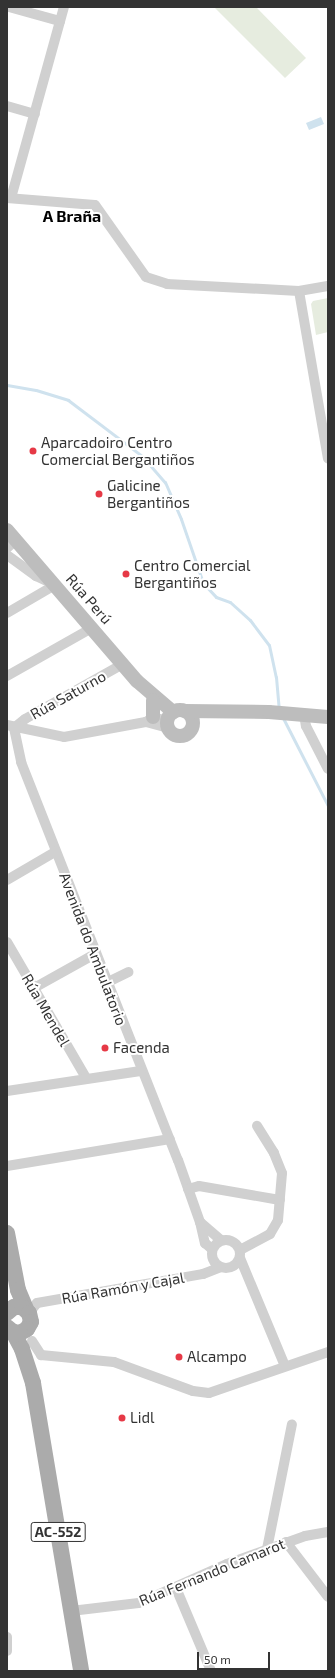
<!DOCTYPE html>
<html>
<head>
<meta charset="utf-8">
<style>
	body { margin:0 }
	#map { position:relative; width:335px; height:1678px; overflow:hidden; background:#fff; font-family:"Exo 2",sans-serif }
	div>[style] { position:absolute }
	.green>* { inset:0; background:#e6ecdf }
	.water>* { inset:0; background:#cfe2ee }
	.stream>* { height:3px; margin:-1.5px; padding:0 1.5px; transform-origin:1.5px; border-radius:1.5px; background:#cfe2ee }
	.street>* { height:10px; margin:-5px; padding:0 5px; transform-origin:5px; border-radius:5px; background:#d0d0d0 }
	.street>.ring { margin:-5px; padding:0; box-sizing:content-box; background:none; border:10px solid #d0d0d0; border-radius:50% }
	.secondary>* { height:14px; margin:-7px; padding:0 7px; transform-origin:7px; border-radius:7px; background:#bdbdbd }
	.secondary>.ring { margin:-7px; padding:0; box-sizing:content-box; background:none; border:14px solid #bdbdbd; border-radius:50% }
	.primary>* { height:16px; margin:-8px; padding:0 8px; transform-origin:8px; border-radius:8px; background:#ababab }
	.dots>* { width:11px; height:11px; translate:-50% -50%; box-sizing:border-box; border:2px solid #fff; border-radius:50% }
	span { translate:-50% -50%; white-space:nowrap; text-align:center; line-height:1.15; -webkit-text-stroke:4px #fff; paint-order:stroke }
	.shield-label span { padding:1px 3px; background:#fff; border:1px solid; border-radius:3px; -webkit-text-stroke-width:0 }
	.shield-label { font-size:14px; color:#333; font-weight:700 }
	.poi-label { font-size:15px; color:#333 }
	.left { translate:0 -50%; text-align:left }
	.street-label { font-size:15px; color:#333 }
	.neighbourhood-label { font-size:16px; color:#000; font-weight:700 }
	.frame { position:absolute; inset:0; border:8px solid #333; pointer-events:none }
	.scale { position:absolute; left:197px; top:1652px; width:73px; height:18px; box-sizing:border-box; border:2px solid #333; border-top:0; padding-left:5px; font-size:12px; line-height:14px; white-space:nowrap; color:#333; -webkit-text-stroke:3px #fff; paint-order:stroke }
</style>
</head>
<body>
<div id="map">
	<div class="green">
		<i style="clip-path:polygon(214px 7px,256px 7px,306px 58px,285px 78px)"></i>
		<i style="clip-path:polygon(328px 298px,328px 332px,316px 335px,311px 304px,313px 301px)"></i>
	</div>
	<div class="water">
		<i style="clip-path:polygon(321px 117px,324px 124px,309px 130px,306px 123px)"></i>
	</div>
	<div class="stream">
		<i style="left:7px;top:385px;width:29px;rotate:10deg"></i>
		<i style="left:36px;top:390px;width:34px;rotate:17deg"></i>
		<i style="left:68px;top:400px;width:93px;rotate:37.1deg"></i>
		<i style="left:142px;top:456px;width:35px;rotate:49deg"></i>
		<i style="left:165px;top:482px;width:40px;rotate:66.6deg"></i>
		<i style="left:181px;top:519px;width:68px;rotate:71deg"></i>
		<i style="left:203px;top:583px;width:19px;rotate:47deg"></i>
		<i style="left:216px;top:597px;width:15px;rotate:20deg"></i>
		<i style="left:230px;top:602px;width:27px;rotate:42deg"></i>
		<i style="left:250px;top:620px;width:31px;rotate:53deg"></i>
		<i style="left:269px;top:645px;width:33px;rotate:78deg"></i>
		<i style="left:276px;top:677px;width:32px;rotate:85deg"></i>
		<i style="left:283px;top:718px;width:99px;rotate:62.9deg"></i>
	</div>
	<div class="street">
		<i style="left:9px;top:7px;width:53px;rotate:15.4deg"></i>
		<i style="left:7px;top:106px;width:29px;rotate:16deg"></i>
		<i style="left:7px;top:198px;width:88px;rotate:4.5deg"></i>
		<i style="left:95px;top:205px;width:88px;rotate:54.7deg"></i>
		<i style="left:146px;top:277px;width:22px;rotate:18deg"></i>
		<i style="left:167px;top:284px;width:132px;rotate:3deg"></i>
		<i style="left:299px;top:291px;width:29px;rotate:-10deg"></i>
		<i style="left:11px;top:198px;width:198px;rotate:-74.5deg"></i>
		<i style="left:299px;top:291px;width:170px;rotate:80.2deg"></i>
		<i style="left:7px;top:548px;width:12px;rotate:-42deg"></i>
		<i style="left:7px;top:555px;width:36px;rotate:36deg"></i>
		<i style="left:36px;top:576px;width:17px;rotate:25deg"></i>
		<i style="left:7px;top:613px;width:56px;rotate:-30.3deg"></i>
		<i style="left:7px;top:676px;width:98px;rotate:-29.5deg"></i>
		<i style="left:304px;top:714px;width:12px;rotate:81deg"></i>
		<i style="left:306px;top:726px;width:48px;rotate:62.9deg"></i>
		<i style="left:146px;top:722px;width:23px;rotate:15deg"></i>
		<i style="left:7px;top:725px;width:58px;rotate:11.9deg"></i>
		<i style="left:64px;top:737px;width:83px;rotate:-10.4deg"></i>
		<i style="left:146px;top:722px;width:9px;rotate:-36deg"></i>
		<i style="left:153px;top:717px;width:15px;rotate:16deg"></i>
		<i style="left:14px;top:728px;width:35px;rotate:78deg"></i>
		<i style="left:21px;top:762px;width:428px;rotate:68.5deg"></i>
		<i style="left:178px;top:1160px;width:66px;rotate:70.5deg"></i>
		<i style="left:200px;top:1222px;width:22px;rotate:77deg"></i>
		<i style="left:205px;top:1243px;width:9px;rotate:41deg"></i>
		<i style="left:14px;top:728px;width:14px;rotate:-39deg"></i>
		<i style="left:25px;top:719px;width:112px;rotate:-29.3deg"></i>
		<i style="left:7px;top:880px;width:56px;rotate:-30.3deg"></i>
		<i style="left:7px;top:942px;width:157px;rotate:59.8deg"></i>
		<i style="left:106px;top:983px;width:25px;rotate:-26deg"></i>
		<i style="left:34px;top:988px;width:70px;rotate:-29.1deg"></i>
		<i style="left:7px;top:1091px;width:135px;rotate:-8.5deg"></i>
		<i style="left:7px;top:1166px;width:165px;rotate:-9.4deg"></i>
		<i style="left:188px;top:1189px;width:11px;rotate:-15deg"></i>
		<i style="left:199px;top:1186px;width:82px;rotate:9.8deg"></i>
		<i style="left:200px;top:1222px;width:28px;rotate:41deg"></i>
		<i class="ring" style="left:212px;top:1240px;width:18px;height:18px"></i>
		<i style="left:240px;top:1250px;width:34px;rotate:-28deg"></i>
		<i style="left:270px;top:1234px;width:16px;rotate:-60deg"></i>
		<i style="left:278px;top:1220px;width:47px;rotate:-85.1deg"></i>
		<i style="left:282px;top:1173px;width:22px;rotate:-112deg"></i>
		<i style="left:274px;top:1153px;width:32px;rotate:-122deg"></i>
		<i style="left:240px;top:1258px;width:117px;rotate:67.4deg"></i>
		<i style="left:29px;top:1313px;width:13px;rotate:-51deg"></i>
		<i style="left:37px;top:1303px;width:169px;rotate:-9.9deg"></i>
		<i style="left:203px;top:1274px;width:19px;rotate:-21deg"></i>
		<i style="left:32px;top:1341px;width:17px;rotate:57deg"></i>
		<i style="left:41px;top:1355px;width:73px;rotate:5.5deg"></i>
		<i style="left:114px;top:1362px;width:84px;rotate:20.2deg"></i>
		<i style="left:193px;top:1391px;width:16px;rotate:7deg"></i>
		<i style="left:209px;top:1393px;width:126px;rotate:-19deg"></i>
		<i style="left:286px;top:1542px;width:69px;rotate:52.6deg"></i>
		<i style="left:267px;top:1549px;width:127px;rotate:-78.7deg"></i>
		<i style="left:176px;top:1588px;width:90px;rotate:67.1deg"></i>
		<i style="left:71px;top:1611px;width:68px;rotate:-6.7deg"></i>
		<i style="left:139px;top:1603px;width:96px;rotate:-23.9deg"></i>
		<i style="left:227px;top:1564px;width:83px;rotate:-19.7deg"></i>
		<i style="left:305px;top:1536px;width:23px;rotate:-10deg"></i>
		<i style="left:7px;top:1637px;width:14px;rotate:90deg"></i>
	</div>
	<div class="secondary">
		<i style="left:7px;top:530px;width:199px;rotate:49.3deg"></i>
		<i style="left:137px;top:681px;width:48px;rotate:40.7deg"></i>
		<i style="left:153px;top:700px;width:17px;rotate:90deg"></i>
		<i class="ring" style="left:167px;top:710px;width:12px;height:12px"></i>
		<i style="left:185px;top:711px;width:84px;rotate:0.7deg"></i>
		<i style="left:269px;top:712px;width:59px;rotate:4.8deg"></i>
	</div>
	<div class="primary">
		<i style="left:7px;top:1233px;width:58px;rotate:79.1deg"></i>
		<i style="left:18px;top:1290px;width:21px;rotate:67deg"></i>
		<i style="left:7px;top:1313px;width:9px;rotate:-41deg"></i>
		<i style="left:14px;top:1307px;width:8px"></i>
		<i style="left:22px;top:1307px;width:9px;rotate:41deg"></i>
		<i style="left:29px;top:1313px;width:9px;rotate:77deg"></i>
		<i style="left:31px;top:1322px;width:8px;rotate:120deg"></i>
		<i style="left:27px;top:1329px;width:8px;rotate:150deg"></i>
		<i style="left:20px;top:1333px;width:7px;rotate:-172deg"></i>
		<i style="left:13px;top:1332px;width:8px;rotate:-140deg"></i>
		<i style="left:13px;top:1332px;width:19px;rotate:62deg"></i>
		<i style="left:22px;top:1349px;width:36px;rotate:72deg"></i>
		<i style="left:33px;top:1383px;width:292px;rotate:80.5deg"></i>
	</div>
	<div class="dots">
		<i style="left:33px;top:451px;background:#e63946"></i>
		<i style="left:99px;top:494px;background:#e63946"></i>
		<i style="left:126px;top:574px;background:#e63946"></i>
		<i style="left:105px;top:1048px;background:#e63946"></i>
		<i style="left:179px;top:1357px;background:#e63946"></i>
		<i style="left:122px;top:1418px;background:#e63946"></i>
	</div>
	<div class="shield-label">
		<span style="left:58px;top:1532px">AC-552</span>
	</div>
	<div class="poi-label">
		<span class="left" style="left:41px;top:451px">Aparcadoiro Centro<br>Comercial Bergantiños</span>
		<span class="left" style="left:107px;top:494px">Galicine<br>Bergantiños</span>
		<span class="left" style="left:134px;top:574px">Centro Comercial<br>Bergantiños</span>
		<span class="left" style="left:113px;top:1048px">Facenda</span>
		<span class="left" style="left:187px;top:1357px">Alcampo</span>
		<span class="left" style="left:130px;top:1418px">Lidl</span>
	</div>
	<div class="street-label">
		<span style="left:89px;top:599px;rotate:49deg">Rúa Perú</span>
		<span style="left:68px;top:695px;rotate:-29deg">Rúa Saturno</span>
		<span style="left:93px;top:949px;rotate:69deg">Avenida do Ambulatorio</span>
		<span style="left:46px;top:1010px;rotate:60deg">Rúa Mendel</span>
		<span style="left:123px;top:1288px;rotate:-10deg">Rúa Ramón y Cajal</span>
		<span style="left:212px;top:1572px;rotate:-22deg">Rúa Fernando Camarot</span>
	</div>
	<div class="neighbourhood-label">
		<span style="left:72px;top:216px">A Braña</span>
	</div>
	<div class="frame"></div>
	<div class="scale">50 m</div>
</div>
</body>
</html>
